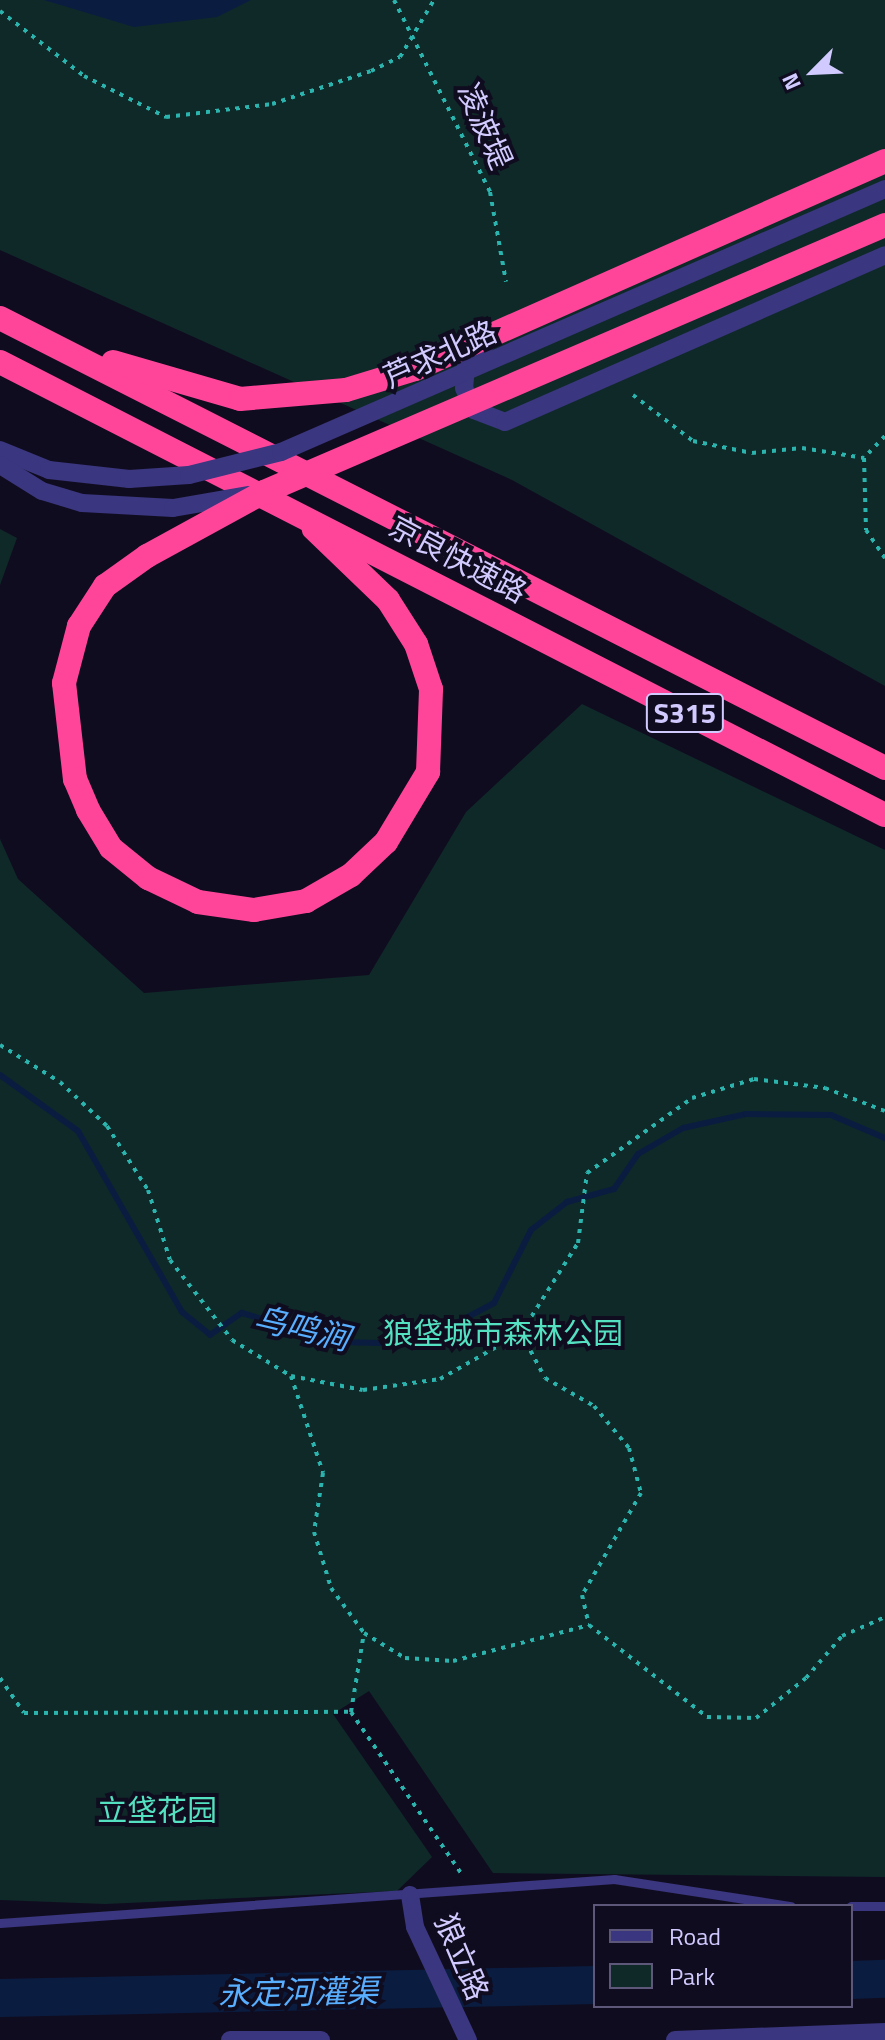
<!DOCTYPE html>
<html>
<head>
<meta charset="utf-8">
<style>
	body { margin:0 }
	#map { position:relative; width:885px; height:2040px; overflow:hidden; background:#100c1f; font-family:"Titillium Web","Noto Sans SC",sans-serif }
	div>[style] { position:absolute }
	.green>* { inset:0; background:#0f2929 }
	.water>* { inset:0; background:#0a1d40 }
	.stream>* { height:6px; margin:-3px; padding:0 3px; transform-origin:3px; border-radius:3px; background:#0a1d40 }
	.river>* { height:38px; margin:-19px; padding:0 19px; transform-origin:19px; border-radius:19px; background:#0a1d40 }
	.path>* { height:4px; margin-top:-2px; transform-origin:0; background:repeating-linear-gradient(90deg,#2bb3ad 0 4px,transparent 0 10px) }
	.lane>* { height:9px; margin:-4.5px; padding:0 4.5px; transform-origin:4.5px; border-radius:4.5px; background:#3a367f }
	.street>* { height:18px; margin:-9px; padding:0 9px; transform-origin:9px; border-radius:9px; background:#3a367f }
	.highway>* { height:24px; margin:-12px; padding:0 12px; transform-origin:12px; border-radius:12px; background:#ff459a }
	.street-bridge>* { height:18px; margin:-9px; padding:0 9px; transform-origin:9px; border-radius:9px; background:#3a367f }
	.highway-bridge>* { height:24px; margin:-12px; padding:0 12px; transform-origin:12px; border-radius:12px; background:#ff459a }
	span { translate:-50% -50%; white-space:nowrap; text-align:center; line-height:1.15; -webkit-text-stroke:8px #100c1f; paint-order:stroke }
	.shield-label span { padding:2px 6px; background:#100c1f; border:2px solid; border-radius:6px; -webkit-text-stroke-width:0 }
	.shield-label { font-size:28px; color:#d1caff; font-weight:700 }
	.street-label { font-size:30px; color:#d1caff }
	.park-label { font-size:30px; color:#54e1c1 }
	.water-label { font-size:32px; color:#58aeff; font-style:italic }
	.legend { position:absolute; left:593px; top:1904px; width:260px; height:104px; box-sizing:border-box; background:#100c1f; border:2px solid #5d5879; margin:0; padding:10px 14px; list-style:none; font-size:24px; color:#d1caff }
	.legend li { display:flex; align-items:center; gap:16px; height:40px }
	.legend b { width:40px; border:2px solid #5d5879 }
	.north { position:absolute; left:773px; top:32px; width:80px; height:80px; -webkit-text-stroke:6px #100c1f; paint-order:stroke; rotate:246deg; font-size:22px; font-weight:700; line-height:32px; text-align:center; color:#d1caff }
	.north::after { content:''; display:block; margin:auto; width:28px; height:36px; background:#d1caff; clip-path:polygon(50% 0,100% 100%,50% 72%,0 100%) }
</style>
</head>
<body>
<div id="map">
	<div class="green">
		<i style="clip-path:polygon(0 0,885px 0,885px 686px,512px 480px,0 250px)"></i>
		<i style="clip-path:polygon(0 529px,17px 538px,0 585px)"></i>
		<i style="clip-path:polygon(582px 704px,885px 850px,885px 1877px,493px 1873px,369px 1691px,333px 1714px,432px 1857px,397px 1891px,105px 1904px,0 1900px,0 839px,18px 879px,144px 993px,369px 975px,466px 812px)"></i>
	</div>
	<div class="water">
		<i style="clip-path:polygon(44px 0,251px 0,217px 17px,134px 27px)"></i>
	</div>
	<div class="stream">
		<i style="left:0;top:1075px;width:96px;rotate:35.7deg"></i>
		<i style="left:78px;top:1131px;width:209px;rotate:60.1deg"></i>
		<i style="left:182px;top:1312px;width:36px;rotate:39deg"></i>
		<i style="left:210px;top:1335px;width:39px;rotate:-35deg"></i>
		<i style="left:242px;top:1313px;width:103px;rotate:16.3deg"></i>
		<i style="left:341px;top:1342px;width:76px;rotate:1.5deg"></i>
		<i style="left:417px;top:1344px;width:87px;rotate:-28deg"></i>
		<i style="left:494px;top:1303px;width:82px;rotate:-63.1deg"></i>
		<i style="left:531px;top:1230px;width:46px;rotate:-37.9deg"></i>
		<i style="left:567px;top:1202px;width:49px;rotate:-15.5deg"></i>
		<i style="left:614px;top:1189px;width:42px;rotate:-55.6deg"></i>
		<i style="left:638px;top:1154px;width:52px;rotate:-30deg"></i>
		<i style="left:683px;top:1128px;width:65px;rotate:-12.5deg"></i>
		<i style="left:746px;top:1114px;width:85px;rotate:0.7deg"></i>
		<i style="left:831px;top:1115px;width:59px;rotate:23.1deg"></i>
	</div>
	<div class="river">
		<i style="left:851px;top:1980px;width:34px;rotate:-2deg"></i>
		<i style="left:0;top:1998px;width:595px;rotate:-1.25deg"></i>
	</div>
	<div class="path">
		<i style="left:394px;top:0;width:215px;rotate:63.4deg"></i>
		<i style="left:490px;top:192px;width:91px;rotate:79.9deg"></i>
		<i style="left:0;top:11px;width:106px;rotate:37.7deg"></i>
		<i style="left:84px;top:76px;width:92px;rotate:26.6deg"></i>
		<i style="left:166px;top:117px;width:107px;rotate:-7deg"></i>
		<i style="left:272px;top:104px;width:104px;rotate:-18.4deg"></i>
		<i style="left:371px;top:71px;width:32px;rotate:-26deg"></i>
		<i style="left:400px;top:57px;width:66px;rotate:-59.2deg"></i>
		<i style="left:633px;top:395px;width:76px;rotate:37.5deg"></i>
		<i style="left:693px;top:441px;width:60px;rotate:11.5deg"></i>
		<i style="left:752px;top:453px;width:50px;rotate:-5.7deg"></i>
		<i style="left:802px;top:448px;width:63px;rotate:9.2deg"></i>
		<i style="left:885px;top:436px;width:30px;rotate:134deg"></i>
		<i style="left:864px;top:458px;width:72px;rotate:88.4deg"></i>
		<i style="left:866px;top:530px;width:34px;rotate:56deg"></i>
		<i style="left:0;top:1045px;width:70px;rotate:31.7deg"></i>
		<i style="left:60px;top:1082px;width:64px;rotate:43.1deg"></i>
		<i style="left:107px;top:1126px;width:76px;rotate:57.4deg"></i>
		<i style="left:148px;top:1190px;width:73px;rotate:72.6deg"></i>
		<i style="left:170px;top:1260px;width:101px;rotate:52.2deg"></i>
		<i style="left:232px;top:1340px;width:69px;rotate:31.4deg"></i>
		<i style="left:291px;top:1376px;width:73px;rotate:11deg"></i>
		<i style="left:363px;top:1390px;width:78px;rotate:-8.1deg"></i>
		<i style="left:440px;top:1379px;width:93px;rotate:-29.6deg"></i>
		<i style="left:521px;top:1333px;width:107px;rotate:-57.7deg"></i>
		<i style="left:578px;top:1243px;width:71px;rotate:-82.7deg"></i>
		<i style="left:587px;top:1173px;width:129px;rotate:-35.5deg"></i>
		<i style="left:692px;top:1098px;width:65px;rotate:-17deg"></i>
		<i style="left:754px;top:1079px;width:72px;rotate:7.2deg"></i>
		<i style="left:825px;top:1088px;width:64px;rotate:21deg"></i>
		<i style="left:521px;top:1333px;width:51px;rotate:61.9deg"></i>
		<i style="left:545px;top:1378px;width:56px;rotate:29.7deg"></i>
		<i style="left:594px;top:1406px;width:55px;rotate:50.2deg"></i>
		<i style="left:629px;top:1448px;width:47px;rotate:75.1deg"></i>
		<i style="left:641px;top:1493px;width:118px;rotate:120deg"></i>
		<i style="left:582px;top:1595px;width:31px;rotate:77deg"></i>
		<i style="left:291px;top:1376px;width:102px;rotate:71.7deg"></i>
		<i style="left:323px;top:1473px;width:60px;rotate:98.7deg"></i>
		<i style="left:314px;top:1532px;width:59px;rotate:73.1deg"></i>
		<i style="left:331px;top:1588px;width:56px;rotate:53.7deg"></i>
		<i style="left:364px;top:1633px;width:48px;rotate:31.4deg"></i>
		<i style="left:405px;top:1658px;width:48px;rotate:3.6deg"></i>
		<i style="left:453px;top:1661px;width:141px;rotate:-14.8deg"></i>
		<i style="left:589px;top:1625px;width:150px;rotate:37.9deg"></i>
		<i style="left:707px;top:1717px;width:49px;rotate:1.2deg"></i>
		<i style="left:756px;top:1718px;width:64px;rotate:-38.7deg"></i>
		<i style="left:806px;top:1678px;width:55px;rotate:-49.4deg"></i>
		<i style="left:842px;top:1636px;width:47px;rotate:-23.8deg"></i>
		<i style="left:0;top:1678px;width:42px;rotate:55.6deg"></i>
		<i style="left:24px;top:1713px;width:327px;rotate:-0.2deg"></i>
		<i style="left:351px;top:1712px;width:197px;rotate:55.7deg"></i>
		<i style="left:351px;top:1712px;width:80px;rotate:-80.7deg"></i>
	</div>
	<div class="lane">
		<i style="left:851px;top:1906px;width:34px"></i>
		<i style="left:0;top:1923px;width:616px;rotate:-4.1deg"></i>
		<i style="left:614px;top:1879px;width:179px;rotate:8.7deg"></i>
	</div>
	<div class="street">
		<i style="left:489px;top:340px;width:35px;rotate:131deg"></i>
		<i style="left:466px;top:366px;width:22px;rotate:95deg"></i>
		<i style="left:464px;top:388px;width:24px;rotate:66deg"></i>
		<i style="left:474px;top:410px;width:33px;rotate:21deg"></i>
		<i style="left:505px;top:422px;width:415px;rotate:-23.7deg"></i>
		<i style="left:0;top:450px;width:53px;rotate:22.2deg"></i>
		<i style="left:0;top:465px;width:49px;rotate:31.8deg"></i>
		<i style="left:410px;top:1895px;width:32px;rotate:81deg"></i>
		<i style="left:415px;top:1927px;width:125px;rotate:64.9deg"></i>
		<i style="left:230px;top:2040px;width:91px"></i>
		<i style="left:675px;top:2040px;width:210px;rotate:-2.2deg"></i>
	</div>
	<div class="highway">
		<i style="left:0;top:318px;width:993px;rotate:26.95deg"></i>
		<i style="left:0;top:362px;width:994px;rotate:27.11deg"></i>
		<i style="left:113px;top:362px;width:132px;rotate:16.2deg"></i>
		<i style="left:240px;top:399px;width:106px;rotate:-4.9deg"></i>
		<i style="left:346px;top:390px;width:72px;rotate:-16.9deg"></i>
		<i style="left:415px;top:369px;width:514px;rotate:-23.87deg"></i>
		<i style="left:64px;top:683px;width:97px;rotate:83.5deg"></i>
		<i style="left:75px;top:779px;width:34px;rotate:67deg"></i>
		<i style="left:88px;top:810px;width:44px;rotate:58.8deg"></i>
		<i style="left:111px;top:848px;width:48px;rotate:39deg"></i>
		<i style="left:148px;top:878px;width:55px;rotate:25.6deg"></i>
		<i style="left:198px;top:902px;width:57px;rotate:8.1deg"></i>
		<i style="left:254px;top:910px;width:53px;rotate:-9.8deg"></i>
		<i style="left:306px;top:901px;width:52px;rotate:-30deg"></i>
		<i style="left:351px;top:875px;width:48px;rotate:-43.3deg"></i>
		<i style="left:386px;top:842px;width:82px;rotate:-59deg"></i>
		<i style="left:428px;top:772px;width:83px;rotate:-87.9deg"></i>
		<i style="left:431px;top:689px;width:47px;rotate:-108.4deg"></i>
		<i style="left:416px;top:644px;width:52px;rotate:-122.5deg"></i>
		<i style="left:388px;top:600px;width:103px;rotate:-136.2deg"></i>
	</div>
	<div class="street-bridge">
		<i style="left:49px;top:470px;width:81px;rotate:6.4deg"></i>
		<i style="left:129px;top:479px;width:60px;rotate:-3.8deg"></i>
		<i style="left:189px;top:475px;width:95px;rotate:-14deg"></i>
		<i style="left:281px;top:452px;width:659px;rotate:-23.53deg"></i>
		<i style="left:42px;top:491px;width:42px;rotate:16.7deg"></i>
		<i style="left:82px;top:503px;width:91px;rotate:3.1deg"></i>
		<i style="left:173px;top:508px;width:76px;rotate:-9.8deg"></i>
	</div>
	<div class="highway-bridge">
		<i style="left:64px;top:683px;width:59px;rotate:-75.3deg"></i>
		<i style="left:79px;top:626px;width:48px;rotate:-57deg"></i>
		<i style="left:105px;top:586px;width:52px;rotate:-35.5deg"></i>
		<i style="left:147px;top:556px;width:133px;rotate:-28.7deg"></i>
		<i style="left:264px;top:492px;width:676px;rotate:-23.27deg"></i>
	</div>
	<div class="shield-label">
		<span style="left:685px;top:713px">S315</span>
	</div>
	<div class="street-label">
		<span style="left:485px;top:126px;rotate:66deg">凌波堤</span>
		<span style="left:440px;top:354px;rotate:-24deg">芦求北路</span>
		<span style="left:458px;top:559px;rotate:28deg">京良快速路</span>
		<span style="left:462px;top:1957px;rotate:67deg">狼立路</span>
	</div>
	<div class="park-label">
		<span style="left:503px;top:1333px">狼垡城市森林公园</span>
		<span style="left:157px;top:1810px">立垡花园</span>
	</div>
	<div class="water-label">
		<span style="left:302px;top:1328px;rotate:13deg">鸟鸣涧</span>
		<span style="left:298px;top:1992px;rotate:-1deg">永定河灌渠</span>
	</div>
	<ul class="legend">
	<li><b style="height:10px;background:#3a367f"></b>Road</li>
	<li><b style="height:22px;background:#0f2929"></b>Park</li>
	</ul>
	<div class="north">N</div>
</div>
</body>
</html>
